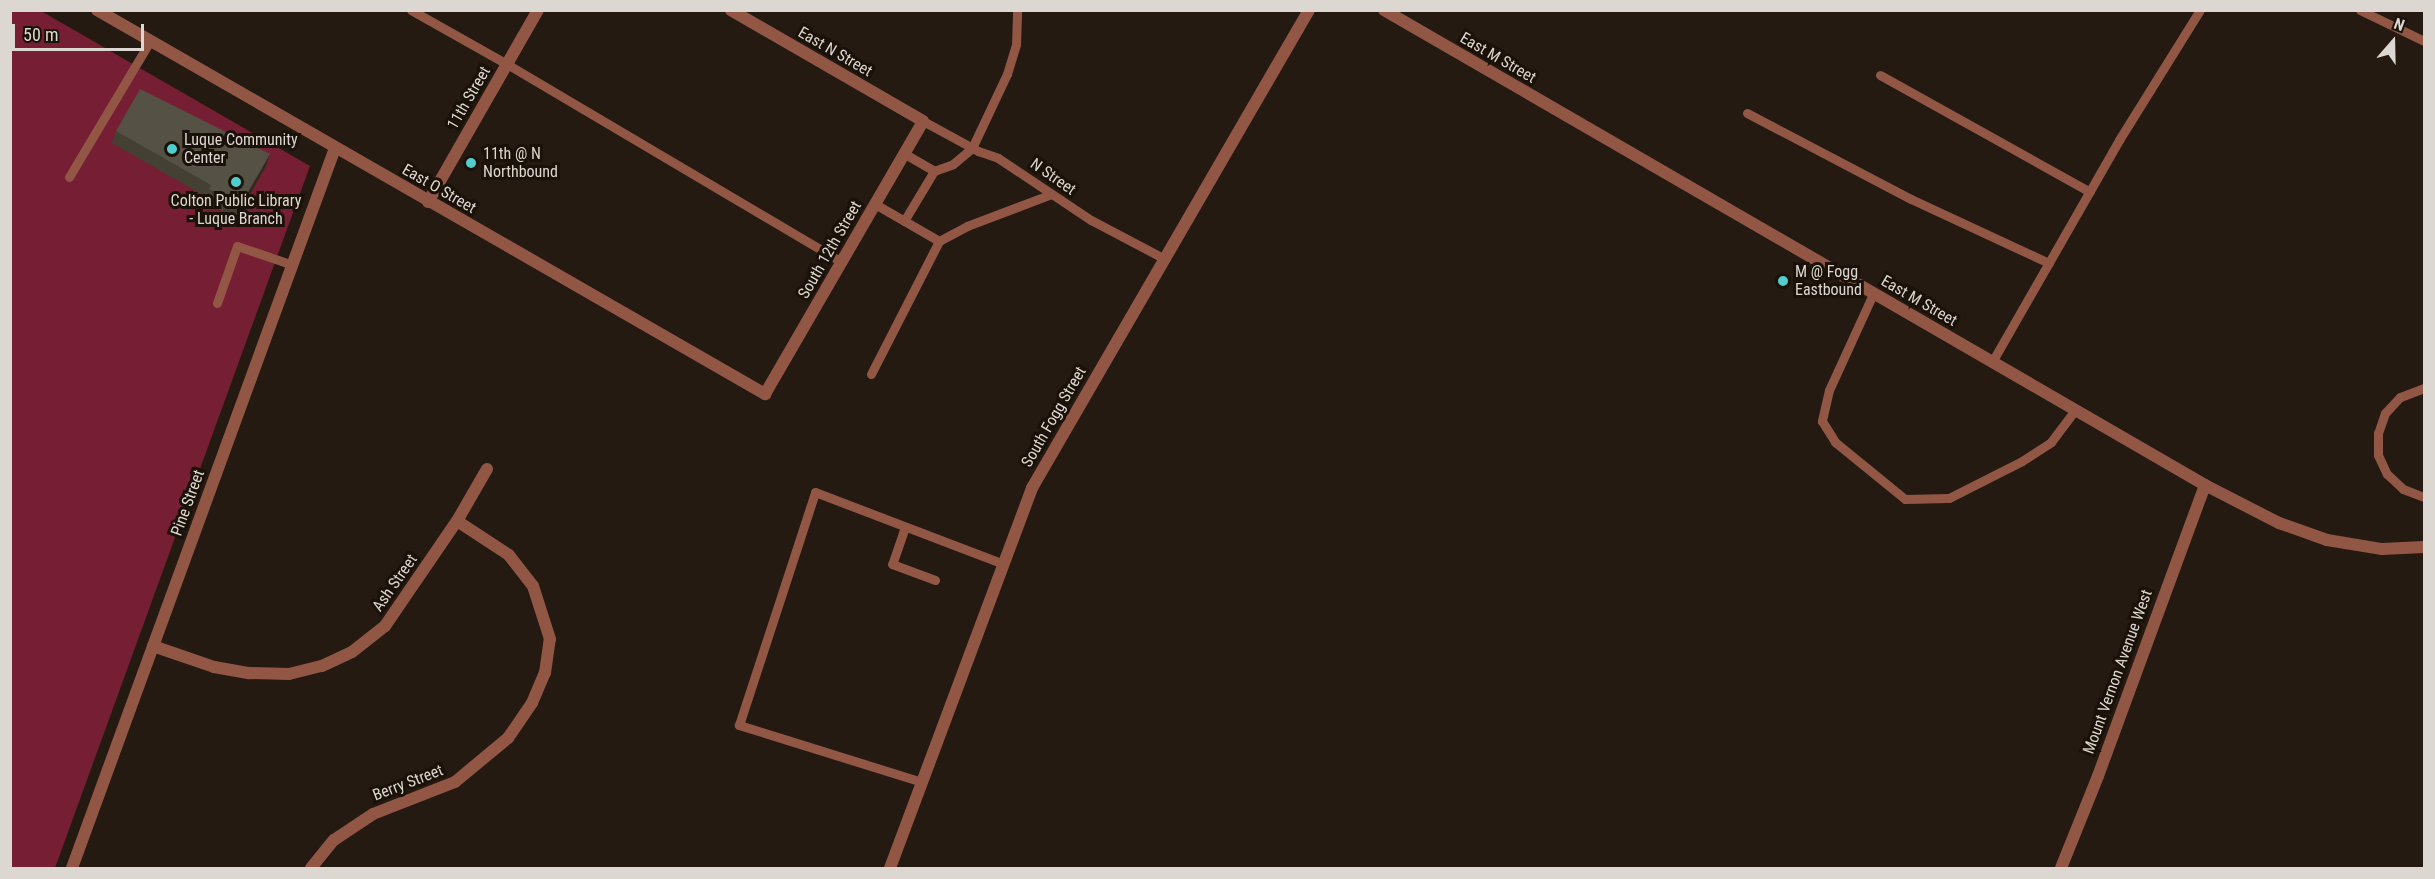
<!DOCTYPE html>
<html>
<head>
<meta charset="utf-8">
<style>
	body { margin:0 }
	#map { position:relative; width:2435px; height:879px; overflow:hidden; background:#241a12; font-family:"Roboto Condensed",sans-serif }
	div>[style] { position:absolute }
	.green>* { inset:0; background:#761e34 }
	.service>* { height:9px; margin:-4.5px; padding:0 4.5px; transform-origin:4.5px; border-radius:4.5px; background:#925645 }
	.minor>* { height:12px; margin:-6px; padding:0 6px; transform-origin:6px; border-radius:6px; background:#925645 }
	.tertiary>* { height:12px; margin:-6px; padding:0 6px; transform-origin:6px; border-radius:6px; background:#925645 }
	.wall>* { inset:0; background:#444034 }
	.shaded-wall>* { inset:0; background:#312a1f }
	.building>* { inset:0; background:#555145 }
	.dots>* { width:16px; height:16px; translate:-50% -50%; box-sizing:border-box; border:3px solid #1a1109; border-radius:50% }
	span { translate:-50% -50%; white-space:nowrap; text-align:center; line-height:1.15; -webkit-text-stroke:6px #1a1109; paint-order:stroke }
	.street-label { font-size:16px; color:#ddd7d1 }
	.poi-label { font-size:16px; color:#ddd7d1 }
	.left { translate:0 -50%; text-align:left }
	.frame { position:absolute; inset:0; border:12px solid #ddd7d1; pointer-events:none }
	.north { position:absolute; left:2363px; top:12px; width:60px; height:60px; -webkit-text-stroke:4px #1a1109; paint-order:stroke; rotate:20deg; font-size:16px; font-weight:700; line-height:24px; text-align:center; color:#ddd7d1 }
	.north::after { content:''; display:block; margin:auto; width:21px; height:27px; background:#ddd7d1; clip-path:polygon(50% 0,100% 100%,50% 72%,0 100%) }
	.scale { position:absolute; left:12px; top:24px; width:132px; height:27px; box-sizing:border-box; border:3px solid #ddd7d1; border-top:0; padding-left:8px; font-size:18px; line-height:21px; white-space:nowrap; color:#ddd7d1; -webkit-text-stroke:4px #1a1109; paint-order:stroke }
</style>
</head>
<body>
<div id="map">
	<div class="green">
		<i style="clip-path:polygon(10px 11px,41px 11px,310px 166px,55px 868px,11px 868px)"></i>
	</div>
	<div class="service">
		<i style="left:411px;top:10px;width:110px;rotate:29.4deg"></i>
		<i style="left:507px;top:64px;width:389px;rotate:30.6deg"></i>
		<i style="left:2360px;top:10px;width:71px;rotate:25.8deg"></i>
		<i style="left:1880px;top:75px;width:240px;rotate:29.1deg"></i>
		<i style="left:1747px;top:113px;width:185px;rotate:27.7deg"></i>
		<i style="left:1911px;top:199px;width:152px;rotate:24.9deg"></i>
		<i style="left:923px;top:121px;width:63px;rotate:28.6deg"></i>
		<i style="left:978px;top:151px;width:21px;rotate:19deg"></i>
		<i style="left:998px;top:158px;width:112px;rotate:33.7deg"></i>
		<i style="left:1091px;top:220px;width:84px;rotate:27.8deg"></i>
		<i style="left:905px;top:154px;width:34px;rotate:30deg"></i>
		<i style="left:69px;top:177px;width:158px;rotate:-59.2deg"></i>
		<i style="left:875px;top:204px;width:74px;rotate:30deg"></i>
		<i style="left:904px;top:221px;width:58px;rotate:-59deg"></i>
		<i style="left:934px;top:171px;width:20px;rotate:-20deg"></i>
		<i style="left:953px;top:164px;width:25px;rotate:-40deg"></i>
		<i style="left:972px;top:148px;width:82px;rotate:-64.7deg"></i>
		<i style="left:1007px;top:74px;width:31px;rotate:-73deg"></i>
		<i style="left:1016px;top:44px;width:34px;rotate:-88deg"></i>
		<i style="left:1873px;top:294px;width:106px;rotate:114.6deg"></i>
		<i style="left:1829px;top:390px;width:32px;rotate:103deg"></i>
		<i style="left:1822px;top:421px;width:25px;rotate:58deg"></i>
		<i style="left:1835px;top:442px;width:90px;rotate:39.2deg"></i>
		<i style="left:1905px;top:499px;width:44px;rotate:-1.3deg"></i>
		<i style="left:1949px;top:498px;width:82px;rotate:-26.9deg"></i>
		<i style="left:2022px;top:461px;width:35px;rotate:-33deg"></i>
		<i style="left:2051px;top:442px;width:40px;rotate:-53deg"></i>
		<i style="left:217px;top:303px;width:60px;rotate:-70.7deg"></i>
		<i style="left:237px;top:246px;width:59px;rotate:18.7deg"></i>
		<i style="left:1992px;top:362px;width:256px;rotate:-60.2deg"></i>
		<i style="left:2119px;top:140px;width:153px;rotate:-58.1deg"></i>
		<i style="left:871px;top:374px;width:149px;rotate:-62.9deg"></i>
		<i style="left:939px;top:241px;width:32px;rotate:-28deg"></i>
		<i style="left:967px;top:226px;width:88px;rotate:-20.7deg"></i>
		<i style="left:2424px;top:388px;width:26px;rotate:159deg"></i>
		<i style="left:2400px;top:397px;width:22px;rotate:133deg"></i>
		<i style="left:2385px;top:413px;width:21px;rotate:109deg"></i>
		<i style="left:2378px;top:433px;width:22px;rotate:90deg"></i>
		<i style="left:2378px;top:455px;width:21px;rotate:65deg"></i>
		<i style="left:2387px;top:474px;width:22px;rotate:43deg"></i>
		<i style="left:2403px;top:489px;width:22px;rotate:21deg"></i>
		<i style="left:905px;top:527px;width:39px;rotate:109deg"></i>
		<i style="left:892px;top:564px;width:46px;rotate:20.4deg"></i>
		<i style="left:922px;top:782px;width:192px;rotate:-162.7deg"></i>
		<i style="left:739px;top:725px;width:245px;rotate:-71.9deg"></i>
		<i style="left:815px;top:492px;width:202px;rotate:20.9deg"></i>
	</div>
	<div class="minor">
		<i style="left:97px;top:10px;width:771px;rotate:29.89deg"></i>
		<i style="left:765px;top:394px;width:315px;rotate:-59.9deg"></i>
		<i style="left:923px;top:121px;width:222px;rotate:-150deg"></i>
		<i style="left:428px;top:202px;width:221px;rotate:-60.2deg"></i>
		<i style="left:153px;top:646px;width:65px;rotate:19deg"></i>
		<i style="left:214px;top:667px;width:36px;rotate:10deg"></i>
		<i style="left:249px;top:673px;width:40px;rotate:1.4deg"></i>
		<i style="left:289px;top:674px;width:34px;rotate:-14deg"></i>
		<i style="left:322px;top:666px;width:33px;rotate:-25deg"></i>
		<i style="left:352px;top:652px;width:42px;rotate:-38.2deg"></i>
		<i style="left:385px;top:626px;width:127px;rotate:-55.6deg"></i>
		<i style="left:457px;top:521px;width:60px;rotate:-60deg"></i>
		<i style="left:72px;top:868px;width:767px;rotate:-69.93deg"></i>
		<i style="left:311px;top:868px;width:36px;rotate:-51deg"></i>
		<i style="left:334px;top:840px;width:47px;rotate:-33.7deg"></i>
		<i style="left:373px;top:814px;width:88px;rotate:-21.3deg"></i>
		<i style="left:455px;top:782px;width:69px;rotate:-39.7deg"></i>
		<i style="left:508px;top:738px;width:42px;rotate:-55.6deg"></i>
		<i style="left:532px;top:703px;width:33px;rotate:-67deg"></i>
		<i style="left:545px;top:673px;width:34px;rotate:-82deg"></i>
		<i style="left:550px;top:639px;width:56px;rotate:-107.8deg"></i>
		<i style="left:533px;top:586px;width:39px;rotate:-128deg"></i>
		<i style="left:509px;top:555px;width:62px;rotate:-146.8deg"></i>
		<i style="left:890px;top:868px;width:406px;rotate:-69.5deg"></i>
		<i style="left:1032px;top:488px;width:552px;rotate:-59.91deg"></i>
		<i style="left:2061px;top:868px;width:99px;rotate:-68.1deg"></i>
		<i style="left:2098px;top:776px;width:310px;rotate:-69.8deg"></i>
	</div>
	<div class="tertiary">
		<i style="left:1384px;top:10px;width:949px;rotate:30.05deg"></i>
		<i style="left:2205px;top:485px;width:83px;rotate:27.2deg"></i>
		<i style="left:2279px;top:523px;width:51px;rotate:19.5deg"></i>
		<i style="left:2327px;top:540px;width:56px;rotate:9.3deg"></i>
		<i style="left:2382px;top:549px;width:42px;rotate:-2.7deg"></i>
	</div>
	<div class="wall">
		<i style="clip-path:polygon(116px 131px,266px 166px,236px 219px,205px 201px,206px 197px,112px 143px)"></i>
	</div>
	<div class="shaded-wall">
		<i style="clip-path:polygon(270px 154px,266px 166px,236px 219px,240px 206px)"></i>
	</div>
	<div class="building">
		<i style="clip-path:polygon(140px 89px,270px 154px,240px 206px,209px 189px,211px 185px,116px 131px)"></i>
	</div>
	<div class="dots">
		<i style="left:172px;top:149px;background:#52cdcf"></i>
		<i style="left:471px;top:163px;background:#52cdcf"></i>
		<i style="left:236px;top:182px;background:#52cdcf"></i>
		<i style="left:1783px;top:281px;background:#52cdcf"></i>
	</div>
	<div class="street-label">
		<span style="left:835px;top:52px;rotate:30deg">East N Street</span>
		<span style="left:1498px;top:58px;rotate:30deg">East M Street</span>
		<span style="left:469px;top:98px;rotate:-60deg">11th Street</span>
		<span style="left:1053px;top:177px;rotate:35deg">N Street</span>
		<span style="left:439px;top:189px;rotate:30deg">East O Street</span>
		<span style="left:830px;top:250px;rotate:-60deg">South 12th Street</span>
		<span style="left:1919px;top:301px;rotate:30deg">East M Street</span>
		<span style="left:1054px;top:417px;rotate:-60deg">South Fogg Street</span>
		<span style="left:188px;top:503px;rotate:-70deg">Pine Street</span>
		<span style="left:395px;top:583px;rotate:-55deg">Ash Street</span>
		<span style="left:2118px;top:672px;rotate:-70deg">Mount Vernon Avenue West</span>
		<span style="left:408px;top:783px;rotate:-21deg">Berry Street</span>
	</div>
	<div class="poi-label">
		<span class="left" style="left:184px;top:149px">Luque Community<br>Center</span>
		<span class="left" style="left:483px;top:163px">11th @ N<br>Northbound</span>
		<span style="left:236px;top:210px">Colton Public Library<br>- Luque Branch</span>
		<span class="left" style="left:1795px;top:281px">M @ Fogg<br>Eastbound</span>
	</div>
	<div class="frame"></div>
	<div class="north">N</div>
	<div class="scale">50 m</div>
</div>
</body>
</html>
